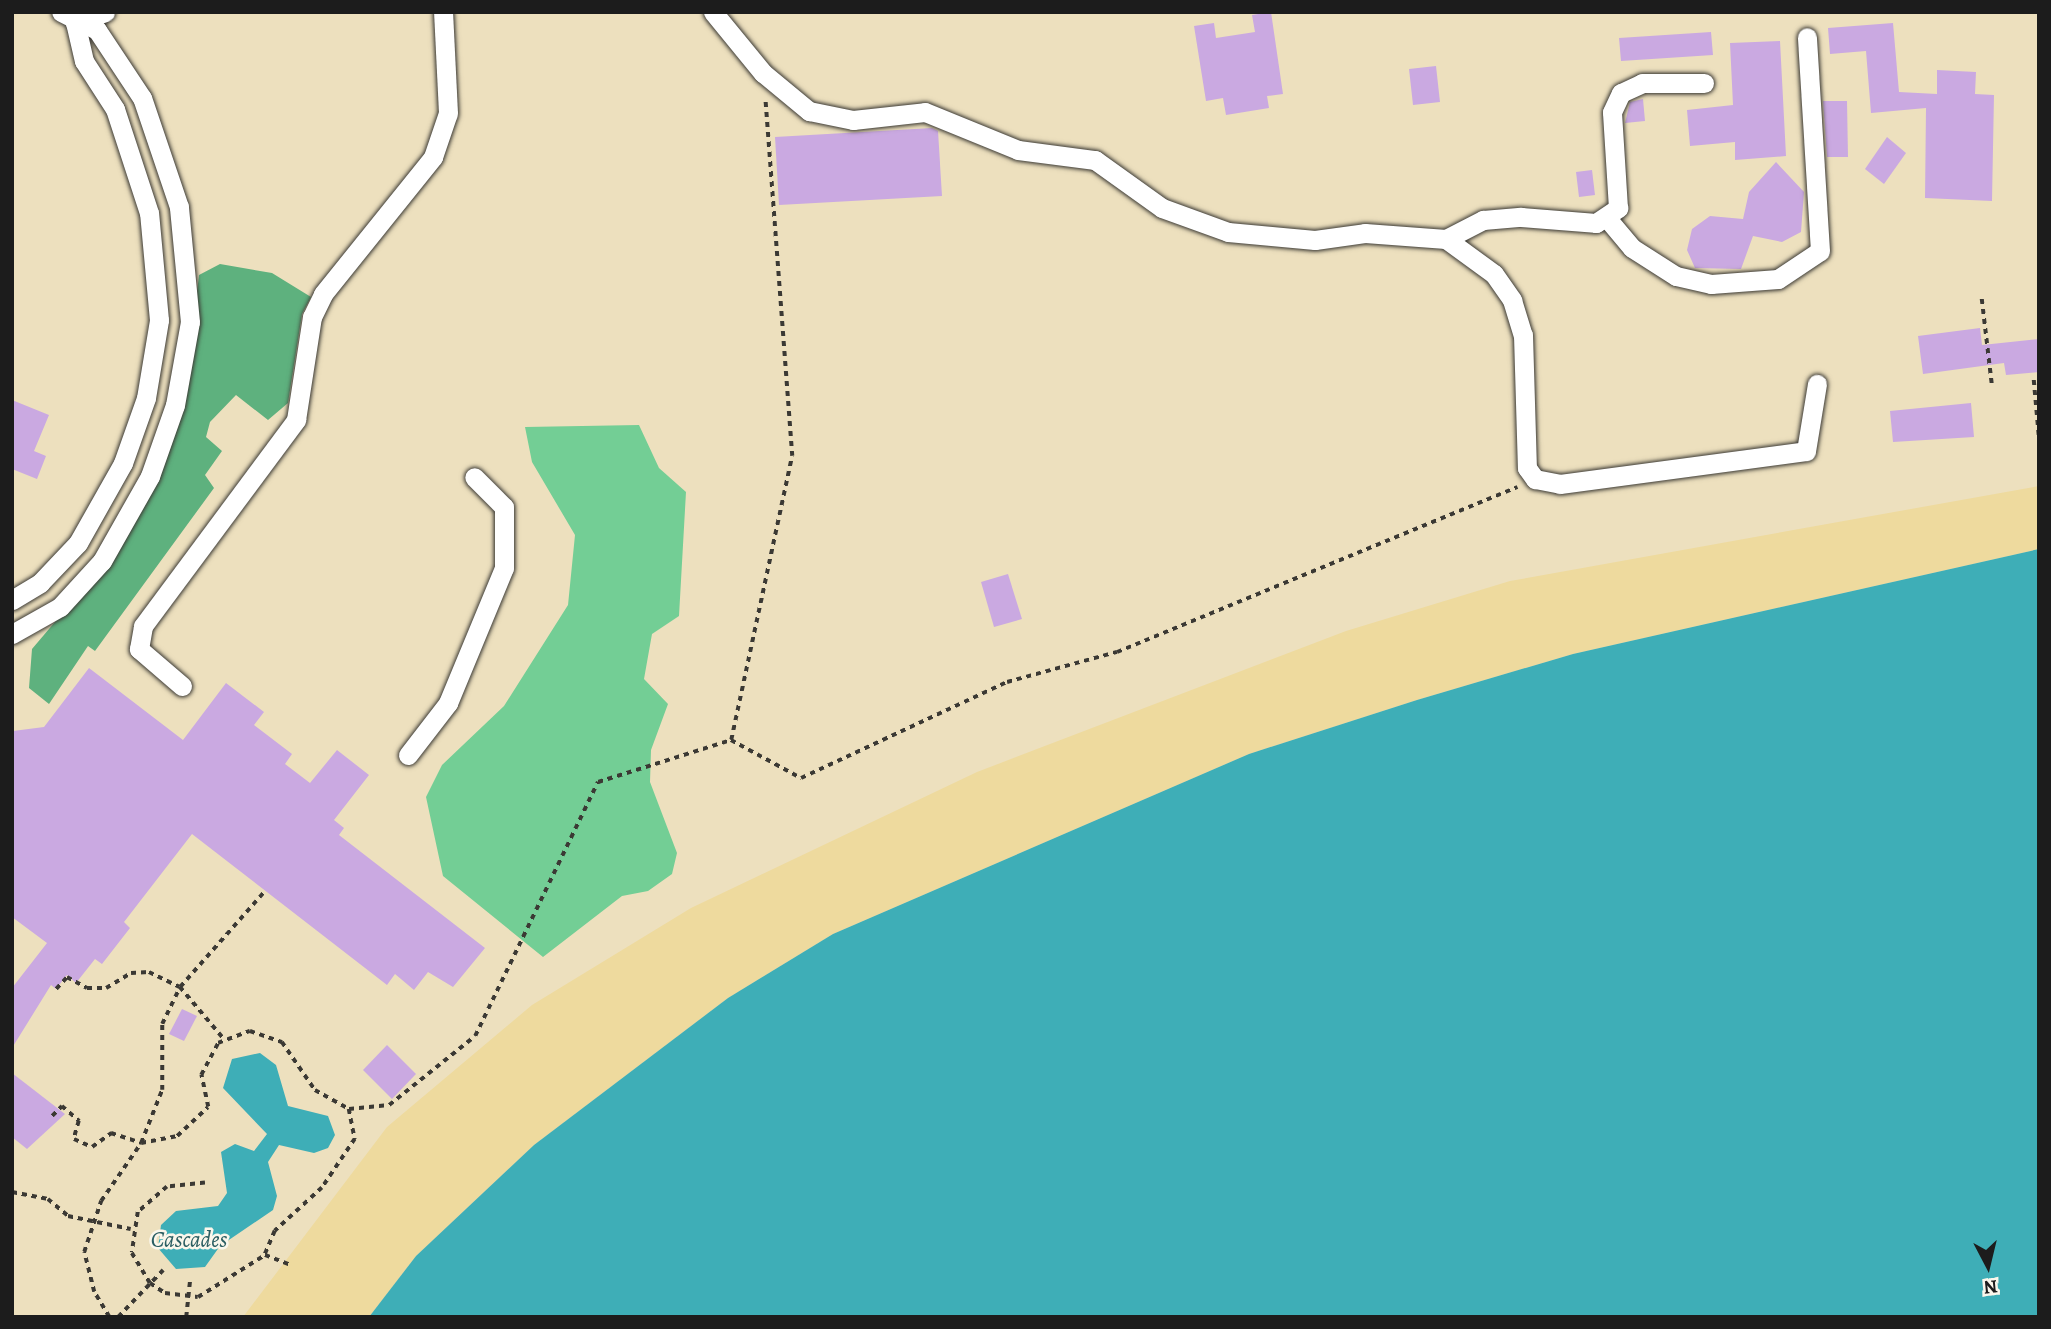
<!DOCTYPE html>
<html>
<head>
<meta charset="utf-8">
<style>
	body { margin:0 }
	#map { position:relative; width:2051px; height:1329px; overflow:hidden; background:#ede0be; font-family:Alegreya,serif }
	div>[style] { position:absolute }
	.green>* { inset:0; background:#73ce95 }
	.forest>* { inset:0; background:#5eb17e }
	.sand>* { inset:0; background:#eeda9e }
	.water>* { inset:0; background:#3eaeb7 }
	.building>* { inset:0; background:#caa9e1 }
	.path>* { height:3.5px; margin-top:-1.75px; transform-origin:0; background:repeating-linear-gradient(90deg,#3b3934 0 5px,transparent 0 10px) }
	.roads { filter:drop-shadow(0 0 2px #3b3934) drop-shadow(0 0 2px #3b3934) }
	.minor>* { height:19px; margin:-9.5px; padding:0 9.5px; transform-origin:9.5px; border-radius:9.5px; background:#fff }
	span { translate:-50% -50%; white-space:nowrap; text-align:center; line-height:1.15; -webkit-text-stroke:5px #fbf7ec; paint-order:stroke }
	.water-label { font-size:23px; color:#2b5e62; font-style:italic }
	.frame { position:absolute; inset:0; border:14px solid #1c1c1c; pointer-events:none }
	.north { position:absolute; left:1953px; top:1231px; width:70px; height:70px; -webkit-text-stroke:5px #fbf7ec; paint-order:stroke; rotate:173deg; font-size:19px; font-weight:700; line-height:28px; text-align:center; color:#1c1c1c }
	.north::after { content:''; display:block; margin:auto; width:24px; height:32px; background:#1c1c1c; clip-path:polygon(50% 0,100% 100%,50% 72%,0 100%) }
</style>
</head>
<body>
<div id="map">
	<div class="green">
		<i style="clip-path:polygon(639px 425px,659px 468px,686px 492px,679px 616px,652px 634px,644px 679px,668px 704px,651px 750px,650px 782px,677px 853px,672px 874px,648px 891px,622px 896px,543px 957px,443px 876px,426px 797px,442px 765px,504px 706px,568px 605px,575px 535px,532px 462px,525px 427px)"></i>
	</div>
	<div class="forest">
		<i style="clip-path:polygon(220px 264px,272px 273px,311px 297px,302px 314px,288px 403px,268px 420px,236px 395px,210px 422px,206px 437px,222px 451px,205px 475px,214px 488px,95px 651px,88px 646px,49px 704px,29px 688px,32px 649px,122px 543px,164px 466px,184px 406px,199px 275px)"></i>
	</div>
	<div class="sand">
		<i style="clip-path:polygon(2039px 486px,2039px 549px,1573px 654px,1417px 700px,1249px 754px,833px 934px,728px 998px,534px 1145px,416px 1256px,369px 1317px,243px 1317px,387px 1127px,532px 1005px,691px 908px,977px 772px,1346px 631px,1510px 581px)"></i>
	</div>
	<div class="water">
		<i style="clip-path:polygon(2039px 549px,2039px 1317px,369px 1317px,416px 1256px,534px 1145px,728px 998px,833px 934px,1249px 754px,1417px 700px,1573px 654px)"></i>
		<i style="clip-path:polygon(260px 1053px,276px 1065px,288px 1106px,328px 1116px,335px 1135px,328px 1148px,314px 1153px,279px 1145px,268px 1162px,277px 1196px,273px 1210px,220px 1246px,205px 1267px,176px 1269px,158px 1248px,161px 1225px,176px 1211px,218px 1206px,227px 1193px,221px 1152px,235px 1144px,254px 1151px,267px 1134px,223px 1088px,232px 1059px)"></i>
	</div>
	<div class="building">
		<i style="clip-path:polygon(1271px 12px,1283px 94px,1267px 96px,1269px 108px,1226px 115px,1223px 98px,1206px 101px,1194px 26px,1214px 23px,1216px 38px,1255px 32px,1252px 15px)"></i>
		<i style="clip-path:polygon(1893px 23px,1899px 92px,1937px 94px,1937px 70px,1976px 72px,1975px 94px,1994px 95px,1992px 201px,1925px 198px,1926px 108px,1871px 113px,1866px 51px,1830px 54px,1828px 28px)"></i>
		<i style="clip-path:polygon(1711px 32px,1713px 55px,1621px 61px,1619px 38px)"></i>
		<i style="clip-path:polygon(1780px 41px,1786px 156px,1735px 160px,1735px 142px,1690px 146px,1687px 110px,1733px 105px,1730px 43px)"></i>
		<i style="clip-path:polygon(1436px 66px,1440px 102px,1413px 105px,1409px 69px)"></i>
		<i style="clip-path:polygon(1643px 99px,1645px 121px,1625px 123px,1630px 102px)"></i>
		<i style="clip-path:polygon(1823px 101px,1847px 101px,1848px 157px,1827px 157px)"></i>
		<i style="clip-path:polygon(932px 128px,938px 131px,942px 196px,779px 205px,775px 137px)"></i>
		<i style="clip-path:polygon(1887px 137px,1906px 153px,1884px 184px,1865px 169px)"></i>
		<i style="clip-path:polygon(1776px 162px,1804px 192px,1801px 232px,1782px 242px,1753px 236px,1741px 269px,1695px 268px,1687px 250px,1692px 229px,1710px 216px,1743px 219px,1749px 192px)"></i>
		<i style="clip-path:polygon(1592px 170px,1595px 195px,1579px 197px,1576px 172px)"></i>
		<i style="clip-path:polygon(1980px 328px,1982px 345px,2039px 339px,2039px 372px,2006px 375px,2004px 363px,1923px 374px,1918px 336px)"></i>
		<i style="clip-path:polygon(12px 400px,49px 415px,34px 451px,46px 456px,37px 479px,12px 469px)"></i>
		<i style="clip-path:polygon(1971px 403px,1974px 437px,1893px 442px,1890px 411px)"></i>
		<i style="clip-path:polygon(1008px 574px,1022px 619px,994px 627px,981px 582px)"></i>
		<i style="clip-path:polygon(89px 668px,183px 740px,226px 683px,264px 712px,254px 725px,292px 754px,285px 764px,310px 783px,337px 750px,369px 775px,334px 820px,344px 828px,339px 835px,485px 948px,453px 987px,428px 972px,414px 990px,395px 974px,387px 985px,192px 834px,124px 922px,130px 928px,102px 964px,95px 959px,76px 983px,67px 975px,56px 989px,51px 985px,12px 1048px,12px 988px,47px 943px,12px 917px,13px 731px,44px 727px)"></i>
		<i style="clip-path:polygon(182px 1009px,197px 1016px,184px 1041px,169px 1034px)"></i>
		<i style="clip-path:polygon(387px 1045px,416px 1074px,392px 1099px,363px 1070px)"></i>
		<i style="clip-path:polygon(12px 1073px,65px 1114px,27px 1149px,12px 1137px)"></i>
	</div>
	<div class="path">
		<i style="left:1982px;top:299px;width:86px;rotate:83.3deg"></i>
		<i style="left:2034px;top:380px;width:56px;rotate:84.9deg"></i>
		<i style="left:731px;top:740px;width:290px;rotate:-77.9deg"></i>
		<i style="left:792px;top:456px;width:358px;rotate:-94.3deg"></i>
		<i style="left:56px;top:989px;width:16px;rotate:-47deg"></i>
		<i style="left:67px;top:977px;width:23px;rotate:29deg"></i>
		<i style="left:87px;top:988px;width:19px"></i>
		<i style="left:106px;top:988px;width:29px;rotate:-31deg"></i>
		<i style="left:131px;top:973px;width:18px;rotate:-3deg"></i>
		<i style="left:149px;top:972px;width:34px;rotate:26deg"></i>
		<i style="left:180px;top:987px;width:68px;rotate:49.8deg"></i>
		<i style="left:349px;top:1109px;width:40px;rotate:-5.7deg"></i>
		<i style="left:389px;top:1105px;width:110px;rotate:-38.7deg"></i>
		<i style="left:475px;top:1036px;width:282px;rotate:-64.2deg"></i>
		<i style="left:598px;top:782px;width:139px;rotate:-17.5deg"></i>
		<i style="left:731px;top:740px;width:80px;rotate:28.5deg"></i>
		<i style="left:801px;top:778px;width:227px;rotate:-25deg"></i>
		<i style="left:1007px;top:682px;width:114px;rotate:-15.3deg"></i>
		<i style="left:1117px;top:652px;width:433px;rotate:-22.4deg"></i>
		<i style="left:52px;top:1116px;width:14px;rotate:-45deg"></i>
		<i style="left:62px;top:1106px;width:23px;rotate:41deg"></i>
		<i style="left:79px;top:1121px;width:19px;rotate:106deg"></i>
		<i style="left:74px;top:1139px;width:20px;rotate:24deg"></i>
		<i style="left:92px;top:1147px;width:24px;rotate:-36deg"></i>
		<i style="left:111px;top:1133px;width:32px;rotate:18deg"></i>
		<i style="left:141px;top:1143px;width:37px;rotate:-11deg"></i>
		<i style="left:177px;top:1136px;width:42px;rotate:-43.1deg"></i>
		<i style="left:208px;top:1107px;width:33px;rotate:-102deg"></i>
		<i style="left:201px;top:1075px;width:36px;rotate:-62deg"></i>
		<i style="left:218px;top:1043px;width:34px;rotate:-21deg"></i>
		<i style="left:250px;top:1031px;width:34px;rotate:19deg"></i>
		<i style="left:282px;top:1042px;width:58px;rotate:55.5deg"></i>
		<i style="left:315px;top:1090px;width:39px;rotate:29deg"></i>
		<i style="left:349px;top:1109px;width:31px;rotate:79deg"></i>
		<i style="left:355px;top:1139px;width:59px;rotate:124deg"></i>
		<i style="left:322px;top:1188px;width:64px;rotate:137.5deg"></i>
		<i style="left:275px;top:1231px;width:26px;rotate:113deg"></i>
		<i style="left:205px;top:1183px;width:38px;rotate:174deg"></i>
		<i style="left:167px;top:1187px;width:38px;rotate:139deg"></i>
		<i style="left:138px;top:1212px;width:41px;rotate:98.3deg"></i>
		<i style="left:132px;top:1253px;width:35px;rotate:59deg"></i>
		<i style="left:150px;top:1283px;width:18px;rotate:34deg"></i>
		<i style="left:165px;top:1293px;width:33px;rotate:7deg"></i>
		<i style="left:198px;top:1297px;width:79px;rotate:-32.1deg"></i>
		<i style="left:265px;top:1255px;width:26px;rotate:21deg"></i>
		<i style="left:12px;top:1192px;width:37px;rotate:11deg"></i>
		<i style="left:48px;top:1199px;width:26px;rotate:40deg"></i>
		<i style="left:68px;top:1216px;width:64px;rotate:11.7deg"></i>
		<i style="left:109px;top:1317px;width:29px;rotate:-121deg"></i>
		<i style="left:94px;top:1292px;width:41px;rotate:-104deg"></i>
		<i style="left:84px;top:1252px;width:54px;rotate:-71.6deg"></i>
		<i style="left:101px;top:1201px;width:70px;rotate:-55.4deg"></i>
		<i style="left:141px;top:1143px;width:57px;rotate:-68.4deg"></i>
		<i style="left:162px;top:1090px;width:66px;rotate:-90deg"></i>
		<i style="left:162px;top:1024px;width:41px;rotate:-64.1deg"></i>
		<i style="left:180px;top:987px;width:128px;rotate:-48.5deg"></i>
		<i style="left:118px;top:1317px;width:65px;rotate:-46.2deg"></i>
		<i style="left:186px;top:1317px;width:39px;rotate:-84deg"></i>
	</div>
	<div class="roads">
		<div class="minor">
			<i style="left:713px;top:12px;width:79px;rotate:50.7deg"></i>
			<i style="left:763px;top:73px;width:60px;rotate:39.6deg"></i>
			<i style="left:809px;top:111px;width:45px;rotate:11.6deg"></i>
			<i style="left:853px;top:120px;width:72px;rotate:-6.3deg"></i>
			<i style="left:925px;top:112px;width:100px;rotate:22.2deg"></i>
			<i style="left:1018px;top:150px;width:78px;rotate:7.4deg"></i>
			<i style="left:1095px;top:160px;width:82px;rotate:35.6deg"></i>
			<i style="left:1162px;top:208px;width:70px;rotate:20deg"></i>
			<i style="left:1228px;top:232px;width:87px;rotate:5.3deg"></i>
			<i style="left:1315px;top:240px;width:50px;rotate:-8deg"></i>
			<i style="left:1365px;top:233px;width:81px;rotate:4.2deg"></i>
			<i style="left:1446px;top:239px;width:42px;rotate:-27.2deg"></i>
			<i style="left:1483px;top:220px;width:38px;rotate:-5deg"></i>
			<i style="left:1521px;top:217px;width:75px;rotate:4.6deg"></i>
			<i style="left:1596px;top:223px;width:27px;rotate:-34deg"></i>
			<i style="left:1618px;top:208px;width:96px;rotate:-93.6deg"></i>
			<i style="left:1612px;top:112px;width:21px;rotate:-65deg"></i>
			<i style="left:1621px;top:93px;width:23px;rotate:-25deg"></i>
			<i style="left:1642px;top:83px;width:62px"></i>
			<i style="left:75px;top:23px;width:32px;rotate:-20deg"></i>
			<i style="left:1606px;top:217px;width:40px;rotate:50deg"></i>
			<i style="left:1632px;top:248px;width:52px;rotate:32.5deg"></i>
			<i style="left:1676px;top:276px;width:36px;rotate:13deg"></i>
			<i style="left:1711px;top:284px;width:67px;rotate:-4.3deg"></i>
			<i style="left:1778px;top:279px;width:50px;rotate:-33.7deg"></i>
			<i style="left:1820px;top:251px;width:214px;rotate:-93.5deg"></i>
			<i style="left:1446px;top:239px;width:59px;rotate:36.1deg"></i>
			<i style="left:1494px;top:274px;width:32px;rotate:55deg"></i>
			<i style="left:1512px;top:300px;width:37px;rotate:73deg"></i>
			<i style="left:1523px;top:335px;width:133px;rotate:88.3deg"></i>
			<i style="left:1527px;top:468px;width:14px;rotate:54deg"></i>
			<i style="left:1535px;top:479px;width:25px;rotate:11deg"></i>
			<i style="left:1560px;top:484px;width:248px;rotate:-7.6deg"></i>
			<i style="left:1806px;top:451px;width:68px;rotate:-80.7deg"></i>
			<i style="left:12px;top:600px;width:33px;rotate:-31deg"></i>
			<i style="left:40px;top:583px;width:55px;rotate:-46.5deg"></i>
			<i style="left:78px;top:543px;width:92px;rotate:-60.6deg"></i>
			<i style="left:123px;top:463px;width:69px;rotate:-70.5deg"></i>
			<i style="left:146px;top:398px;width:79px;rotate:-80.5deg"></i>
			<i style="left:159px;top:320px;width:107px;rotate:-95.3deg"></i>
			<i style="left:149px;top:213px;width:109px;rotate:-108.1deg"></i>
			<i style="left:115px;top:109px;width:57px;rotate:-122.9deg"></i>
			<i style="left:84px;top:61px;width:39px;rotate:-103deg"></i>
			<i style="left:12px;top:634px;width:55px;rotate:-29.4deg"></i>
			<i style="left:60px;top:607px;width:62px;rotate:-47.6deg"></i>
			<i style="left:102px;top:561px;width:98px;rotate:-60.5deg"></i>
			<i style="left:150px;top:476px;width:75px;rotate:-70.6deg"></i>
			<i style="left:175px;top:405px;width:84px;rotate:-79.8deg"></i>
			<i style="left:190px;top:322px;width:116px;rotate:-95.5deg"></i>
			<i style="left:179px;top:207px;width:115px;rotate:-108.7deg"></i>
			<i style="left:142px;top:98px;width:82px;rotate:-123.5deg"></i>
			<i style="left:97px;top:30px;width:40px;rotate:-153.4deg"></i>
			<i style="left:182px;top:686px;width:57px;rotate:-139.3deg"></i>
			<i style="left:139px;top:649px;width:23px;rotate:-80deg"></i>
			<i style="left:143px;top:626px;width:257px;rotate:-53.4deg"></i>
			<i style="left:296px;top:420px;width:104px;rotate:-81.2deg"></i>
			<i style="left:312px;top:317px;width:25px;rotate:-64deg"></i>
			<i style="left:323px;top:294px;width:176px;rotate:-51.2deg"></i>
			<i style="left:433px;top:157px;width:46px;rotate:-71.2deg"></i>
			<i style="left:448px;top:113px;width:101px;rotate:-92.8deg"></i>
			<i style="left:408px;top:755px;width:66px;rotate:-52.4deg"></i>
			<i style="left:448px;top:703px;width:146px;rotate:-67.5deg"></i>
			<i style="left:504px;top:568px;width:61px;rotate:-90deg"></i>
			<i style="left:504px;top:507px;width:42px;rotate:-135deg"></i>
		</div>
	</div>
	<div class="water-label">
		<span style="left:189px;top:1240px">Cascades</span>
	</div>
	<div class="frame"></div>
	<div class="north">N</div>
</div>
</body>
</html>
